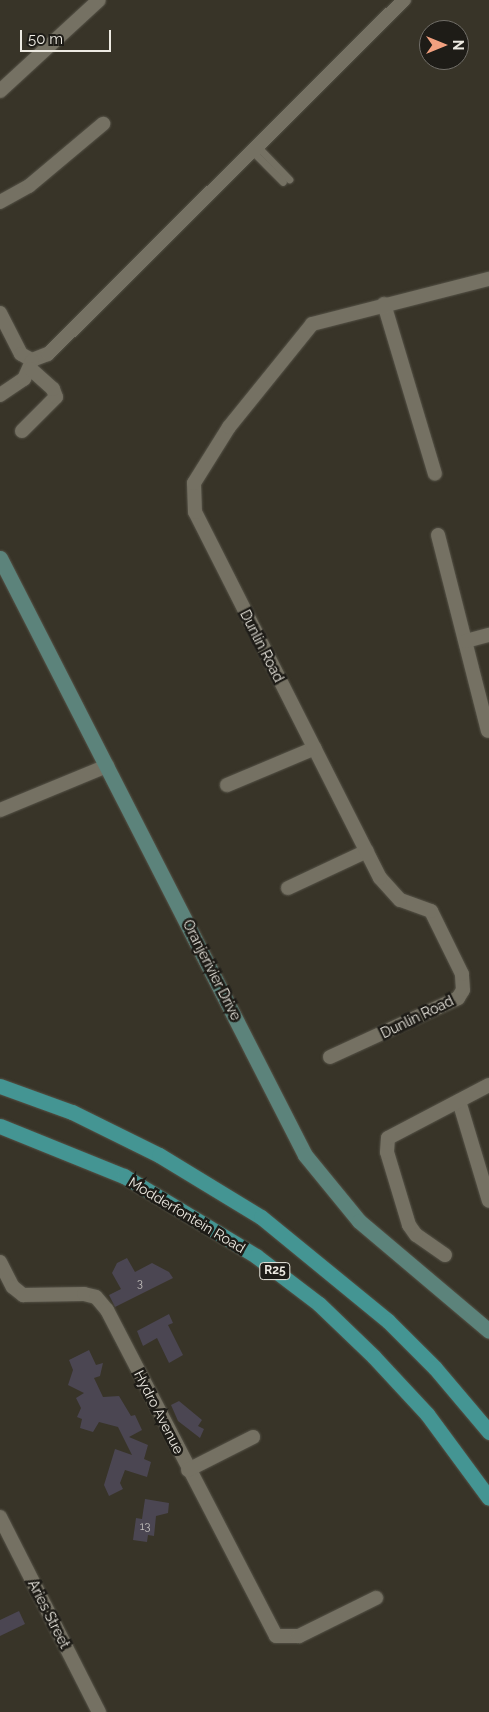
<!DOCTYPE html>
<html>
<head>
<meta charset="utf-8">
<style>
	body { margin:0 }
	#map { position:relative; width:489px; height:1712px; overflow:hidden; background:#383428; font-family:Raleway,sans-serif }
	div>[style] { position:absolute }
	.building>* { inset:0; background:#4b4652 }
	.roads { filter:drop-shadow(0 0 1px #555247) drop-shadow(0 0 1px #555247) }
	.lane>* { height:7px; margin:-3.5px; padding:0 3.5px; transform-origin:3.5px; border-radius:3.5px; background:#757163 }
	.street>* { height:14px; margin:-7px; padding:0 7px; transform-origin:7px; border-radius:7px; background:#757163 }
	.secondary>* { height:15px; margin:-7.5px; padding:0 7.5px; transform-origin:7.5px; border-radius:7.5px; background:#5c837b }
	.primary>* { height:15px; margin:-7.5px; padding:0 7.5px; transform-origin:7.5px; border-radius:7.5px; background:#449593 }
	span { translate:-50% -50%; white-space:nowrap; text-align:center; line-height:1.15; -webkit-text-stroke:5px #1e1c17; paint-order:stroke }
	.number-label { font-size:11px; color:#c4c1be }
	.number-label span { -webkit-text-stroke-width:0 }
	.shield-label span { padding:1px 4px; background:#1e1c17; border:1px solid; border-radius:4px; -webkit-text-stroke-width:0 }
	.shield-label { font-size:12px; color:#edeae2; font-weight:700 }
	.street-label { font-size:14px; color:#edeae2 }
	.north { position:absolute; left:419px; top:20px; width:50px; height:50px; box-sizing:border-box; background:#1e1c17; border:1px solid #716e68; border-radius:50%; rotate:90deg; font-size:14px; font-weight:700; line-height:20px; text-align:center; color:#edeae2 }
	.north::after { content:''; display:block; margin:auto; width:18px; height:22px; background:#f2a07f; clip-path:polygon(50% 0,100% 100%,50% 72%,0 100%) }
	.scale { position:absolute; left:20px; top:30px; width:91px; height:22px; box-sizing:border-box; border:2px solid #edeae2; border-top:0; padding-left:6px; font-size:15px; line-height:18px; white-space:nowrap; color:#edeae2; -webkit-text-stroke:4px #1e1c17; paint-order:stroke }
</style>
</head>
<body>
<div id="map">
	<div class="building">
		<i style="clip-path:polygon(127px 1258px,135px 1272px,152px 1263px,169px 1272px,173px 1278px,115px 1307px,109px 1295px,121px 1289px,112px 1273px,117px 1263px)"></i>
		<i style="clip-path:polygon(169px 1314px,173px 1323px,168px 1325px,183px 1355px,169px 1363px,157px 1338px,143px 1346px,137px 1331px)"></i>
		<i style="clip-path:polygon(89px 1350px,96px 1365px,103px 1363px,100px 1376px,94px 1378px,103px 1397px,119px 1396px,131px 1416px,135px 1415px,142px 1430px,129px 1437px,148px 1445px,144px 1459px,151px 1462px,147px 1477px,125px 1470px,120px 1483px,123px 1489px,109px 1496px,104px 1485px,115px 1449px,132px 1455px,118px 1427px,99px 1422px,93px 1432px,80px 1428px,82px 1419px,77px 1417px,81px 1408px,76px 1398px,84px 1393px,68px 1385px,73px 1370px,69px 1360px)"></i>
		<i style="clip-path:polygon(179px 1401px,202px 1420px,198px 1426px,204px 1429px,200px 1438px,178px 1421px,171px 1405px)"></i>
		<i style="clip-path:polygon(145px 1499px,169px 1503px,168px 1513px,156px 1516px,154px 1536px,148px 1535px,147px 1542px,133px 1540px,136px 1518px,142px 1519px)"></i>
		<i style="clip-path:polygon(19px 1611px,25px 1624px,0 1636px,0 1620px)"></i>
	</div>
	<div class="roads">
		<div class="lane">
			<i style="left:258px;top:147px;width:45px;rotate:45.9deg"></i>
			<i style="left:253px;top:152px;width:42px;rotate:45deg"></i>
		</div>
		<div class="street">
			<i style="left:0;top:91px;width:134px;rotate:-42.6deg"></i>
			<i style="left:0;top:202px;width:33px;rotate:-29deg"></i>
			<i style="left:29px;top:186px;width:97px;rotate:-40deg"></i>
			<i style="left:384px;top:304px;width:177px;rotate:73.3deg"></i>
			<i style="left:0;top:313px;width:46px;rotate:62.9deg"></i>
			<i style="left:21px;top:354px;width:13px;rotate:29deg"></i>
			<i style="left:32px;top:360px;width:17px;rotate:-21deg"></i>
			<i style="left:48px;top:354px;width:502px;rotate:-44.84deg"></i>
			<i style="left:0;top:395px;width:29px;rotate:-34deg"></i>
			<i style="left:24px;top:379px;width:20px;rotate:-66deg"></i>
			<i style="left:22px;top:431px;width:48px;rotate:-45deg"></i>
			<i style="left:56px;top:397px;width:9px;rotate:-111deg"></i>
			<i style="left:53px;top:389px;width:30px;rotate:-138deg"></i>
			<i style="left:438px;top:535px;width:202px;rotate:75.7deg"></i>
			<i style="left:466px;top:641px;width:24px;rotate:-15deg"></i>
			<i style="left:227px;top:785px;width:95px;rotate:-22.8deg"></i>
			<i style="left:0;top:810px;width:116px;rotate:-22.4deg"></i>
			<i style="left:288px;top:888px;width:87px;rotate:-25.1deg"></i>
			<i style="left:330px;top:1057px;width:141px;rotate:-24.7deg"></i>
			<i style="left:458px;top:998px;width:9px;rotate:-58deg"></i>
			<i style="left:463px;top:990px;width:16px;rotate:-94deg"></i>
			<i style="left:462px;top:974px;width:70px;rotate:-116.2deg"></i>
			<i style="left:431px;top:911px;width:33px;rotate:-160deg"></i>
			<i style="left:400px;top:900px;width:30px;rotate:-132deg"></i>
			<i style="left:380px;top:878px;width:410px;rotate:-116.8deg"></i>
			<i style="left:195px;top:512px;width:29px;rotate:-92deg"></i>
			<i style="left:194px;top:483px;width:66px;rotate:-58deg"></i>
			<i style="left:229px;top:427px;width:132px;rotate:-51.1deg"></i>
			<i style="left:312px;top:324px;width:183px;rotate:-14.3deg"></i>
			<i style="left:459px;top:1101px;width:104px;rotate:73.3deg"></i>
			<i style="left:445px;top:1255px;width:35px;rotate:-145deg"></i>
			<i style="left:416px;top:1235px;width:12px;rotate:-125deg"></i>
			<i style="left:409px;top:1225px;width:76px;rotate:-106.8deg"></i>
			<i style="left:387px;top:1152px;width:14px;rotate:-86deg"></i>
			<i style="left:388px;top:1138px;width:114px;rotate:-27.7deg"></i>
			<i style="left:0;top:1262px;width:28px;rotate:63deg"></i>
			<i style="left:13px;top:1287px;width:13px;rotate:39deg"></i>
			<i style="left:23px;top:1295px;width:61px;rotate:-0.9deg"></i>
			<i style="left:84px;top:1294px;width:12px;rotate:14deg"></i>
			<i style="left:96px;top:1297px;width:17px;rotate:50deg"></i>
			<i style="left:107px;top:1310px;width:367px;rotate:62.6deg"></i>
			<i style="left:276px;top:1636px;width:23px"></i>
			<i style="left:299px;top:1636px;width:86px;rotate:-26.3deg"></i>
			<i style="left:188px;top:1470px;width:73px;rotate:-26.9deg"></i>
			<i style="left:0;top:1517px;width:219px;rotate:63.1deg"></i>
		</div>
		<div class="secondary">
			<i style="left:0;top:558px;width:670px;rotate:62.94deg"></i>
			<i style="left:305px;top:1155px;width:85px;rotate:50.7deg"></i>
			<i style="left:359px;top:1221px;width:170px;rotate:40.2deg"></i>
		</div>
		<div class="primary">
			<i style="left:0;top:1086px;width:77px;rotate:19.9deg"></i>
			<i style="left:72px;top:1112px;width:97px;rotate:26.3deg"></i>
			<i style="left:159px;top:1155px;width:119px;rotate:31.3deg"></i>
			<i style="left:261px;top:1217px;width:164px;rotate:39.3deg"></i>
			<i style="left:388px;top:1321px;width:66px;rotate:45deg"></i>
			<i style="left:435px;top:1368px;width:84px;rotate:49.8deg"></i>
			<i style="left:0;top:1126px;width:134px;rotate:22deg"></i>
			<i style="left:124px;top:1176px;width:154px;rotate:31.2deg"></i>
			<i style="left:256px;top:1256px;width:79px;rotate:37.3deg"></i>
			<i style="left:319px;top:1304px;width:76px;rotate:43.9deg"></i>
			<i style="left:374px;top:1357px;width:78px;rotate:47.1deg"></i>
			<i style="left:427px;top:1414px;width:104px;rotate:53.6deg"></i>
		</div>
	</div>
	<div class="number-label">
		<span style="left:140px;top:1284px">3</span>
		<span style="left:145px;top:1527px">13</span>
	</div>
	<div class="shield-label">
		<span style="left:275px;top:1271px">R25</span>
	</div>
	<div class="street-label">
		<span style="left:262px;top:646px;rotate:63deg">Dunlin Road</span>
		<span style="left:212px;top:970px;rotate:63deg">Oranjerivier Drive</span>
		<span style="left:417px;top:1017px;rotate:-26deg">Dunlin Road</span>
		<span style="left:187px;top:1215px;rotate:31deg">Modderfontein Road</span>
		<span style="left:159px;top:1412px;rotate:63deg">Hydro Avenue</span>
		<span style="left:49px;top:1614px;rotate:63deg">Aries Street</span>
	</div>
	<div class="north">N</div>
	<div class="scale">50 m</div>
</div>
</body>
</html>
